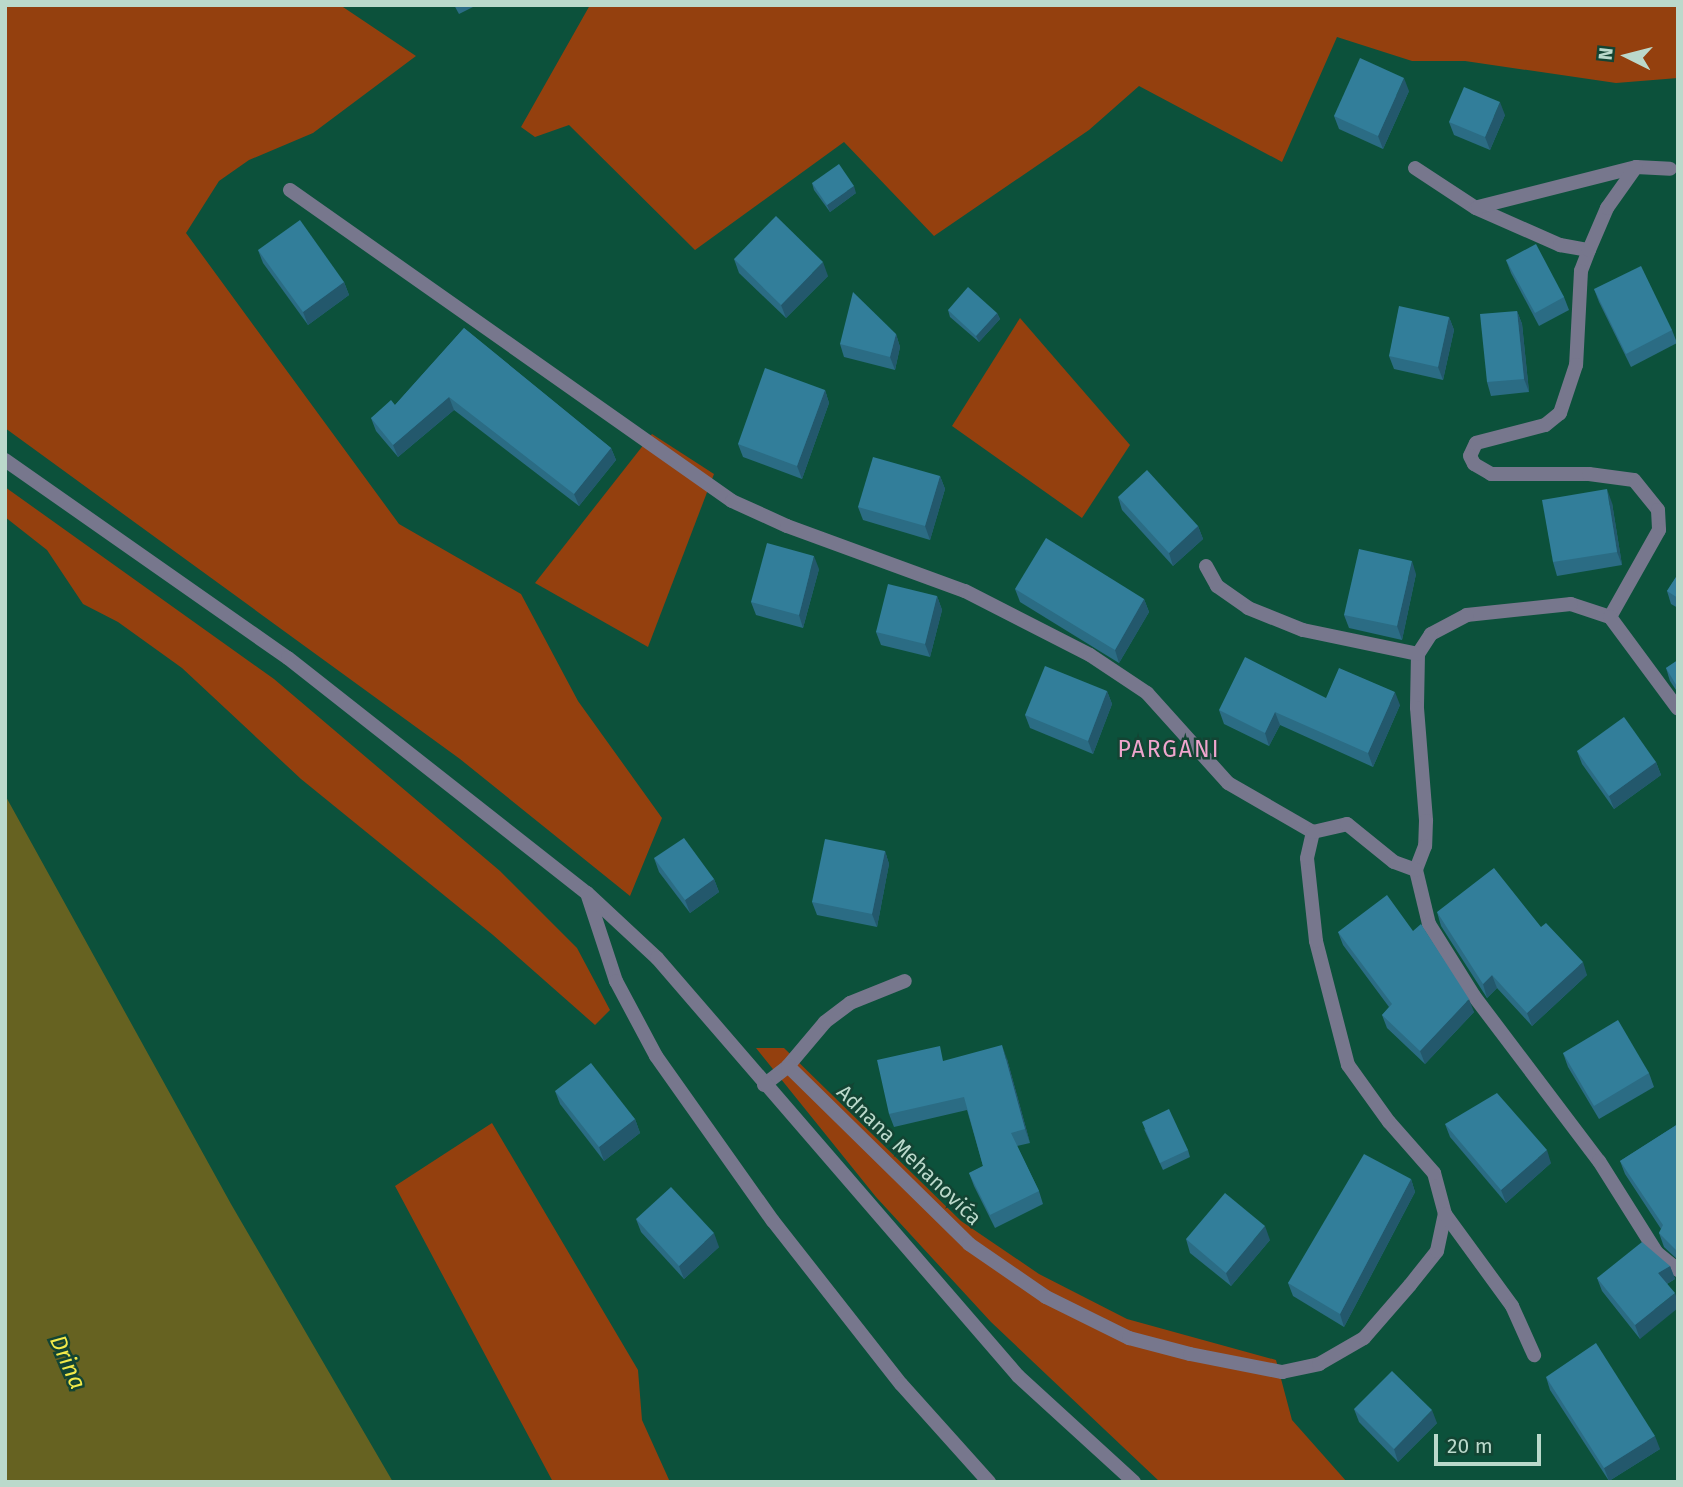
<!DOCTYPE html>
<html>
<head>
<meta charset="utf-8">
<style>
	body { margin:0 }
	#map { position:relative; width:1683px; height:1487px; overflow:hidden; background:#0c513b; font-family:"Fira Sans",sans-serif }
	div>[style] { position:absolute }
	.green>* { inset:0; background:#94400e }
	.water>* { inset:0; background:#666221 }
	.minor>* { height:14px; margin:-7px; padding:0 7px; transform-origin:7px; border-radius:7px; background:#77778d }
	.tertiary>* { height:14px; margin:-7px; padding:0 7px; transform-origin:7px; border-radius:7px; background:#77778d }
	.wall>* { inset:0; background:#2b6c84 }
	.shaded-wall>* { inset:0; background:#23586c }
	.building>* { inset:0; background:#327e9a }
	span { translate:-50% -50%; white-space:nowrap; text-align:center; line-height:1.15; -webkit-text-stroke:5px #134433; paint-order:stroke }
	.street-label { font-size:21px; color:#bbd9cb }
	.neighbourhood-label { font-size:23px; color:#efa5cd; letter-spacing:2px }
	.water-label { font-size:23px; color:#f3ea4a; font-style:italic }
	.frame { position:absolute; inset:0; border:7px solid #bbd9cb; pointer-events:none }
	.north { position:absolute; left:1592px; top:21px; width:70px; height:70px; -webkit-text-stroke:5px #134433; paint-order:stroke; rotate:276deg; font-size:19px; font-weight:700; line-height:28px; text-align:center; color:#bbd9cb }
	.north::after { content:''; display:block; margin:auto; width:24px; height:32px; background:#bbd9cb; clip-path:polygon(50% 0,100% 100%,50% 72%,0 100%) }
	.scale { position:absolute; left:1434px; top:1434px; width:107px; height:32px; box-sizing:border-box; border:4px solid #bbd9cb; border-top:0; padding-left:9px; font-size:21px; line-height:24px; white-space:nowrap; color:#bbd9cb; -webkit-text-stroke:5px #134433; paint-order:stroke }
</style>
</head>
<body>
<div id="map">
	<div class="green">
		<i style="clip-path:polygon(5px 5px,340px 5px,416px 56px,313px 133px,249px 160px,219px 181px,186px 233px,399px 524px,521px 594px,578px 701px,662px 818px,630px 896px,460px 759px,5px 428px)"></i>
		<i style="clip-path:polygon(590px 5px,1678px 5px,1678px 78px,1616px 83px,1465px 61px,1412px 61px,1337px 37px,1282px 162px,1139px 86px,1089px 130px,934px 236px,844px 142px,695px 250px,569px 125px,535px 137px,521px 127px)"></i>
		<i style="clip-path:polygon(1020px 318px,1130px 445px,1082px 518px,952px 426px)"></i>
		<i style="clip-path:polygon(652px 434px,714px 474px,648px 647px,535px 583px)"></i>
		<i style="clip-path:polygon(5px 487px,274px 679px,500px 871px,577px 948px,610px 1010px,595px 1025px,493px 935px,301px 779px,182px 668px,118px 622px,83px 604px,47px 550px,5px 517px)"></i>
		<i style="clip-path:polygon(756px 1048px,784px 1048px,961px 1221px,1039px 1274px,1127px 1319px,1276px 1360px,1292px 1420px,1347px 1482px,1160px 1482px,991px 1322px,876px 1197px)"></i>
		<i style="clip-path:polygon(492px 1123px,638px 1370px,642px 1420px,670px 1482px,553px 1482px,395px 1186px)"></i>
	</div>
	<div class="water">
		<i style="clip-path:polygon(5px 795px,231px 1204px,393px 1482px,5px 1482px)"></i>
	</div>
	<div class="minor">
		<i style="left:1415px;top:168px;width:73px;rotate:33.3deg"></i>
		<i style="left:1476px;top:208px;width:92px;rotate:23.8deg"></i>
		<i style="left:1560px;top:245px;width:29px;rotate:10deg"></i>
		<i style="left:1589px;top:250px;width:22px;rotate:111deg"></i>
		<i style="left:1581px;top:271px;width:94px;rotate:93deg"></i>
		<i style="left:1576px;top:365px;width:51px;rotate:108.4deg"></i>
		<i style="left:1560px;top:413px;width:19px;rotate:141deg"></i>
		<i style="left:1545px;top:425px;width:71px;rotate:165.4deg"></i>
		<i style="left:1476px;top:443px;width:14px;rotate:115deg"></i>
		<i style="left:1470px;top:456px;width:9px;rotate:63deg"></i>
		<i style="left:1474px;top:464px;width:20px;rotate:30deg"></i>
		<i style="left:1491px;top:474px;width:98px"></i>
		<i style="left:1589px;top:474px;width:45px;rotate:7.6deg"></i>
		<i style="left:1634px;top:480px;width:38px;rotate:51deg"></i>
		<i style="left:1658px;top:510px;width:20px;rotate:87deg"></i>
		<i style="left:1659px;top:530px;width:100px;rotate:119.4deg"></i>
		<i style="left:1610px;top:617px;width:41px;rotate:-161.6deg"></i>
		<i style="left:1571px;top:604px;width:105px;rotate:174deg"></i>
		<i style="left:1467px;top:615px;width:41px;rotate:152.2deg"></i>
		<i style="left:1431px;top:634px;width:24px;rotate:123deg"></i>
		<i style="left:1418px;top:654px;width:54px;rotate:91.1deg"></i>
		<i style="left:1417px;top:708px;width:113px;rotate:85.4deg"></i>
		<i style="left:1426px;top:821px;width:25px;rotate:92deg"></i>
		<i style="left:1425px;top:846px;width:26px;rotate:111deg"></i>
		<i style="left:1416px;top:870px;width:56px;rotate:76.5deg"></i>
		<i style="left:1429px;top:924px;width:85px;rotate:58deg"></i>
		<i style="left:1474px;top:996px;width:207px;rotate:52.9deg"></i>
		<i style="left:1599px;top:1161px;width:109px;rotate:57.8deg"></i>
		<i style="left:1657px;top:1253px;width:27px;rotate:39deg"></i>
		<i style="left:290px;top:190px;width:540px;rotate:35.13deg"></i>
		<i style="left:732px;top:501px;width:60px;rotate:24.4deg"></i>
		<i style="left:787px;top:526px;width:189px;rotate:20.1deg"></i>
		<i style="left:965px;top:591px;width:140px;rotate:27.1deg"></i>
		<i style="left:1090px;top:655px;width:69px;rotate:33.7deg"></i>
		<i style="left:1147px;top:693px;width:121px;rotate:48deg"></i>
		<i style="left:1228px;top:783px;width:98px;rotate:30deg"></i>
		<i style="left:1478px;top:207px;width:163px;rotate:-14.2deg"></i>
		<i style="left:1636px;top:167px;width:34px;rotate:3deg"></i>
		<i style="left:1589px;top:250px;width:46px;rotate:-66.8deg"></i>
		<i style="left:1607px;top:208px;width:50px;rotate:-54.7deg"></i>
		<i style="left:1206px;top:566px;width:23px;rotate:61deg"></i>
		<i style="left:1217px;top:586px;width:38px;rotate:35deg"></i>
		<i style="left:1248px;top:608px;width:59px;rotate:21.8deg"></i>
		<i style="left:1303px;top:630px;width:117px;rotate:11.8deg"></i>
		<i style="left:1610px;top:617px;width:114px;rotate:53.5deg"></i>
		<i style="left:587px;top:893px;width:93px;rotate:71.8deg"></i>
		<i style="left:616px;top:981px;width:85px;rotate:61.9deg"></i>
		<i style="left:656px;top:1056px;width:202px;rotate:54.7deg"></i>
		<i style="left:773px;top:1221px;width:207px;rotate:51.9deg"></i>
		<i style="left:901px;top:1384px;width:132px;rotate:48.1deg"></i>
		<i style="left:788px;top:1066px;width:57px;rotate:-49.9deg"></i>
		<i style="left:825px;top:1022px;width:31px;rotate:-37deg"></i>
		<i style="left:850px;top:1003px;width:59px;rotate:-21.8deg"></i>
		<i style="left:764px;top:1085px;width:31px;rotate:-38deg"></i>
		<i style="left:788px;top:1066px;width:254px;rotate:44.5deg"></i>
		<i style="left:969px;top:1244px;width:93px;rotate:34.5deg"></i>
		<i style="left:1046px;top:1297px;width:93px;rotate:26.3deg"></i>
		<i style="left:1129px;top:1338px;width:63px;rotate:14.7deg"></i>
		<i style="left:1190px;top:1354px;width:94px;rotate:11.1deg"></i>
		<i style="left:1282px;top:1372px;width:38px;rotate:-12deg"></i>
		<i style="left:1319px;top:1364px;width:52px;rotate:-30deg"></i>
		<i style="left:1364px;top:1338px;width:70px;rotate:-49deg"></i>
		<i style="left:1410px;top:1285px;width:43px;rotate:-51.5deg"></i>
		<i style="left:1437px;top:1251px;width:38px;rotate:-78deg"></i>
		<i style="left:1445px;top:1214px;width:42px;rotate:-105deg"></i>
		<i style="left:1434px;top:1173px;width:68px;rotate:-131.4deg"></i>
		<i style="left:1389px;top:1122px;width:70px;rotate:-125.7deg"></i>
		<i style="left:1348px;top:1065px;width:128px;rotate:-104.5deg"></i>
		<i style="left:1316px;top:941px;width:83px;rotate:-96.2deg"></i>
		<i style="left:1307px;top:858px;width:27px;rotate:-77deg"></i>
		<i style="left:1313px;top:832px;width:35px;rotate:-13deg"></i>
		<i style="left:1347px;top:824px;width:60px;rotate:39deg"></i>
		<i style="left:1394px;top:862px;width:23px;rotate:20deg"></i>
		<i style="left:1445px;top:1214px;width:114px;rotate:53.9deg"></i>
		<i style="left:1512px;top:1306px;width:54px;rotate:65.8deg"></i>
	</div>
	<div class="tertiary">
		<i style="left:5px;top:460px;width:345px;rotate:35deg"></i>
		<i style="left:288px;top:658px;width:380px;rotate:38.2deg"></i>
		<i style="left:587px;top:893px;width:96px;rotate:42.9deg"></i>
		<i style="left:657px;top:958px;width:552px;rotate:49.18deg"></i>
		<i style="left:1018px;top:1376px;width:157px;rotate:42.4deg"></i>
	</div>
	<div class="wall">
		<i style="clip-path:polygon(454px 5px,477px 5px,459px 14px)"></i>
		<i style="clip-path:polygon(1409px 91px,1383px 149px,1339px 129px,1334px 116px)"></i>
		<i style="clip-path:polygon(1505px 115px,1490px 150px,1454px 135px,1449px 122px)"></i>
		<i style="clip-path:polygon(812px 183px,856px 193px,830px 212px,814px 190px)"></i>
		<i style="clip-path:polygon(258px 250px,344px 282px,349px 295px,308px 325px,263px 263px)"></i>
		<i style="clip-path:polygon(734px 259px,828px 276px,786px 318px,739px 273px)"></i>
		<i style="clip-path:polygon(1506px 260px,1564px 297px,1569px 310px,1539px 326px,1511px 273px)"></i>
		<i style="clip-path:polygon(1594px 289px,1672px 330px,1677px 343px,1631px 367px,1599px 302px)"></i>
		<i style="clip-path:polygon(948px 310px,997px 313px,1000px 319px,979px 342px,950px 317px)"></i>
		<i style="clip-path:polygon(1517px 311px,1522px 324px,1529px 392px,1491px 396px,1487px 382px)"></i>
		<i style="clip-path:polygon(1449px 317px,1454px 330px,1443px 380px,1394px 369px,1389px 356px)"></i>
		<i style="clip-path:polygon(464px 328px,611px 448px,616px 460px,579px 506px,454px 410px,398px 457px,376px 431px,371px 418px,395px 405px)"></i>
		<i style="clip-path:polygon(896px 334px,900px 347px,895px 370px,844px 357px,840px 344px)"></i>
		<i style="clip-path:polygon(825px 390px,829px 403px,802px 479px,743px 457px,738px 444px)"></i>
		<i style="clip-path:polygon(940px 476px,945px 489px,930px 540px,863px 520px,858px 507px)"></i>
		<i style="clip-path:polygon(1118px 497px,1198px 526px,1203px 539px,1173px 566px,1122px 510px)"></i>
		<i style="clip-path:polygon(1612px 503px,1622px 565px,1557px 576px,1553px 562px)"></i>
		<i style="clip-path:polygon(819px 569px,803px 628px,756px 615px,751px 602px)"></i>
		<i style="clip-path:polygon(1416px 574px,1402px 640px,1349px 628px,1344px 615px)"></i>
		<i style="clip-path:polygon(1678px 574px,1678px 608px,1671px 604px,1667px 591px)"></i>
		<i style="clip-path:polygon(1015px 589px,1144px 599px,1149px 612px,1119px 663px,1020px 602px)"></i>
		<i style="clip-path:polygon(937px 596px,942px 610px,930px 657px,881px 645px,876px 632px)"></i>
		<i style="clip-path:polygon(1678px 660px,1678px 693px,1670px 681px,1666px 668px)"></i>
		<i style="clip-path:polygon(1107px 691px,1112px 704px,1093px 754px,1030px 728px,1025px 715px)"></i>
		<i style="clip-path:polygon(1326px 698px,1400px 705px,1373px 767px,1280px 725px,1269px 746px,1224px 724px,1219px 710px)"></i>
		<i style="clip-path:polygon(1577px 751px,1656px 762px,1661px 775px,1614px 809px,1582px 764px)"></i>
		<i style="clip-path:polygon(885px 851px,889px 864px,877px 927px,817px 915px,812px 902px)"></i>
		<i style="clip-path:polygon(654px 858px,714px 879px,719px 892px,690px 913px,659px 872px)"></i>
		<i style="clip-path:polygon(1437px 912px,1541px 927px,1587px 975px,1532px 1026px,1497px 988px,1487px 998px,1441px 926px)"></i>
		<i style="clip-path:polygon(1413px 931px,1474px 1012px,1425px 1064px,1387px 1028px,1382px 1015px,1389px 1007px,1343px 945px,1338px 932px)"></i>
		<i style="clip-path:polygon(1563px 1053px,1649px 1073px,1654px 1087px,1599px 1119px,1568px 1067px)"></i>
		<i style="clip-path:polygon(1007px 1059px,1030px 1143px,1017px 1146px,1039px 1191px,1043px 1204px,995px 1228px,974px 1186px,969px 1173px,983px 1166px,967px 1110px,894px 1127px,889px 1114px,945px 1061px)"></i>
		<i style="clip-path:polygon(555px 1091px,635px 1119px,640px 1133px,604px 1161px,560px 1104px)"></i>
		<i style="clip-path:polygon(1445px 1124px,1551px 1163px,1506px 1203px,1450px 1137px)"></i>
		<i style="clip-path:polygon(1678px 1124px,1678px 1260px,1664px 1247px,1659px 1233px,1661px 1229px,1625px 1174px,1620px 1161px)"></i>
		<i style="clip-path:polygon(1144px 1129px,1188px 1150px,1190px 1157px,1163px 1170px)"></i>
		<i style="clip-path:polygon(1411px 1179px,1415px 1192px,1344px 1327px,1293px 1296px,1288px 1283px)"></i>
		<i style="clip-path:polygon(636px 1219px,719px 1247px,684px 1279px,641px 1232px)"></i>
		<i style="clip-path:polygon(1186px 1239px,1270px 1240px,1231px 1286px,1190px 1253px)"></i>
		<i style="clip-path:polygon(1670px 1266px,1675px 1279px,1667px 1284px,1640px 1339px,1602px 1291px,1597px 1278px)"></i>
		<i style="clip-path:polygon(1546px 1377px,1660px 1449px,1609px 1481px,1550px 1390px)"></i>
		<i style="clip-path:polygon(1354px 1409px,1437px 1423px,1398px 1462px,1359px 1422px)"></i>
	</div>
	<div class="shaded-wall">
		<i style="clip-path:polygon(1404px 78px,1409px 91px,1383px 149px,1378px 136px)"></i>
		<i style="clip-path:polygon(1500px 102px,1505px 115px,1490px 150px,1485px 137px)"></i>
		<i style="clip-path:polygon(854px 186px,856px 193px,830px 212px,827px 205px)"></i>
		<i style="clip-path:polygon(823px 262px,828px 276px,786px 318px,781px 305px)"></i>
		<i style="clip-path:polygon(344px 282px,349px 295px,308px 325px,303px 312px)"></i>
		<i style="clip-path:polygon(1517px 311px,1522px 324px,1529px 392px,1524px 379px)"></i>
		<i style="clip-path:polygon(997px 313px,1000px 319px,979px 342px,976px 336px)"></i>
		<i style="clip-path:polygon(1449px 317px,1454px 330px,1443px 380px,1438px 367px)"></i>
		<i style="clip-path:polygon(896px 334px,900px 347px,895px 370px,890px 357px)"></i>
		<i style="clip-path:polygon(825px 390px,829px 403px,802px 479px,797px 466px)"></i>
		<i style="clip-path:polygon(449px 397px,454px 410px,398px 457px,393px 445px)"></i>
		<i style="clip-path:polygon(611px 448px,616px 460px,579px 506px,574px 494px)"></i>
		<i style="clip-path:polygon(940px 476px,945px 489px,930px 540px,925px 526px)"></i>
		<i style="clip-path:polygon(1607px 489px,1612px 503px,1622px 565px,1617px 552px)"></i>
		<i style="clip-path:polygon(1198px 526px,1203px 539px,1173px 566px,1169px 553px)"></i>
		<i style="clip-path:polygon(814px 556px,819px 569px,803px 628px,799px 615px)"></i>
		<i style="clip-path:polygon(1412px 561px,1416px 574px,1402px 640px,1397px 626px)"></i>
		<i style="clip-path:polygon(937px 596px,942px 610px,930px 657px,925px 644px)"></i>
		<i style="clip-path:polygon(1144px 599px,1149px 612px,1119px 663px,1115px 650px)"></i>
		<i style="clip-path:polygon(1107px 691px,1112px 704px,1093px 754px,1088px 741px)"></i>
		<i style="clip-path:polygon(1395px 692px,1400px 705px,1373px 767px,1368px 753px)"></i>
		<i style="clip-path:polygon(1275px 712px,1280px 725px,1269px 746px,1265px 733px)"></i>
		<i style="clip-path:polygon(1656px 762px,1661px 775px,1614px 809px,1609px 796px)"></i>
		<i style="clip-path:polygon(885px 851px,889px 864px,877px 927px,872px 914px)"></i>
		<i style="clip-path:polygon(714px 879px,719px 892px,690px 913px,685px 900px)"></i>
		<i style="clip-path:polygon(1583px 962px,1587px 975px,1532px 1026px,1527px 1013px)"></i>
		<i style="clip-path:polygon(1492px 975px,1497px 988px,1487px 998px,1483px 984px)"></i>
		<i style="clip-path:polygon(1469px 999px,1474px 1012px,1425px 1064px,1420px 1051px)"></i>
		<i style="clip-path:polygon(1002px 1045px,1007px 1059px,1030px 1143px,1025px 1129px)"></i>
		<i style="clip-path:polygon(635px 1119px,640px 1133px,604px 1161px,599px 1147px)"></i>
		<i style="clip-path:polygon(1547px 1150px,1551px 1163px,1506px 1203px,1501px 1190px)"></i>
		<i style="clip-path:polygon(1411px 1179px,1415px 1192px,1344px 1327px,1340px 1314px)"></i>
		<i style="clip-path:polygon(1265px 1226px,1270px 1240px,1231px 1286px,1226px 1273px)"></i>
		<i style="clip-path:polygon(714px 1233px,719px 1247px,684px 1279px,679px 1266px)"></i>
		<i style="clip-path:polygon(1670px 1266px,1675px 1279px,1663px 1286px,1658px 1273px)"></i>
		<i style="clip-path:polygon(1675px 1293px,1678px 1302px,1678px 1308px,1640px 1339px,1635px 1325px)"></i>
		<i style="clip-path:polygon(1432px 1410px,1437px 1423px,1398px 1462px,1394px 1449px)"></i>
		<i style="clip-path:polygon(1655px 1436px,1660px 1449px,1609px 1481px,1604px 1468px)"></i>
	</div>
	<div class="building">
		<i style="clip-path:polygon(1360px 58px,1404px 78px,1378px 136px,1334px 116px)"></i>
		<i style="clip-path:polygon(1464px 87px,1500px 102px,1485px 137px,1449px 122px)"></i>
		<i style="clip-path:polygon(839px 164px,854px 186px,827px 205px,812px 183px)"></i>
		<i style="clip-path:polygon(776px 216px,823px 262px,781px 305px,734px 259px)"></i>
		<i style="clip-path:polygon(300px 220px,344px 282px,303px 312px,258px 250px)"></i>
		<i style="clip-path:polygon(1536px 244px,1564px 297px,1535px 313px,1506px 260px)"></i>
		<i style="clip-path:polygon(1641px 266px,1672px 330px,1626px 354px,1594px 289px)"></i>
		<i style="clip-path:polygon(968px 287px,997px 313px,976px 336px,948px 310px)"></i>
		<i style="clip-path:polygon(853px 292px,896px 334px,890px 357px,840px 344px)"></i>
		<i style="clip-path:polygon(1399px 306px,1449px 317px,1438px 367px,1389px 356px)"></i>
		<i style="clip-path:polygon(1517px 311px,1524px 379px,1487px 382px,1480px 314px)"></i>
		<i style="clip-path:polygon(464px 328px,611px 448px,574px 494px,449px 397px,393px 445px,371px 418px,391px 400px,395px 405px)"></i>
		<i style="clip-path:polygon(765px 368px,825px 390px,797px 466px,738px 444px)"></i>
		<i style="clip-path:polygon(873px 457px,940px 476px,925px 526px,858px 507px)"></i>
		<i style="clip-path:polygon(1147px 470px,1198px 526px,1169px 553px,1118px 497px)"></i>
		<i style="clip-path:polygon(1607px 489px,1617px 552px,1553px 562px,1542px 500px)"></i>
		<i style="clip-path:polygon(1046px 538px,1144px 599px,1115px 650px,1015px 589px)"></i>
		<i style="clip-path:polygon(767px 543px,814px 556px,799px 615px,751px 602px)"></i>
		<i style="clip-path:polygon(1359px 549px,1412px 561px,1397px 626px,1344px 615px)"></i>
		<i style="clip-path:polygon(1678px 574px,1678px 598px,1667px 591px)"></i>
		<i style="clip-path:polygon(888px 584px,937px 596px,925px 644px,876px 632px)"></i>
		<i style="clip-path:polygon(1245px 657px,1326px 698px,1339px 668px,1395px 692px,1368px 753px,1275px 712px,1265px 733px,1219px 710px)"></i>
		<i style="clip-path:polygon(1678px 660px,1678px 688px,1666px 668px)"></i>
		<i style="clip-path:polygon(1045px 666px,1107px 691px,1088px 741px,1025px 715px)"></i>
		<i style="clip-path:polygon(1624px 717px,1656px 762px,1609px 796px,1577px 751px)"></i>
		<i style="clip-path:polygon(684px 838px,714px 879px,685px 900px,654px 858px)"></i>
		<i style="clip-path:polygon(825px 839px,885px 851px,872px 914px,812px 902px)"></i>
		<i style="clip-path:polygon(1494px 868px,1541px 927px,1546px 923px,1583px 962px,1527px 1013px,1492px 975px,1483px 984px,1437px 912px)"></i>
		<i style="clip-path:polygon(1387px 895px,1413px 931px,1421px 924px,1469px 999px,1420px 1051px,1382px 1015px,1392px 1004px,1338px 932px)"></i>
		<i style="clip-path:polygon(1618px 1020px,1649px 1073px,1594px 1106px,1563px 1053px)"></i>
		<i style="clip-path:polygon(1002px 1045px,1025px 1129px,1011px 1133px,1039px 1191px,990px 1215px,969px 1173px,983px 1166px,964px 1097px,889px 1114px,877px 1060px,940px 1046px,943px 1061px)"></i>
		<i style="clip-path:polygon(591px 1063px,635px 1119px,599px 1147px,555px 1091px)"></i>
		<i style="clip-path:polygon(1497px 1093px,1547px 1150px,1501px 1190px,1445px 1124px)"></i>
		<i style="clip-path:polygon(1169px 1109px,1188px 1150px,1160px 1163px,1142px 1122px)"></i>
		<i style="clip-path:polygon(1678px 1124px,1678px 1252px,1659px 1233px,1663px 1225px,1620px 1161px)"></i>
		<i style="clip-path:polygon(1364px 1154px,1411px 1179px,1340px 1314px,1288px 1283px)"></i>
		<i style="clip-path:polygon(671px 1187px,714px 1233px,679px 1266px,636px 1219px)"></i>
		<i style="clip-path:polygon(1225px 1193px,1265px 1226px,1226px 1273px,1186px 1239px)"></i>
		<i style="clip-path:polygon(1642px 1242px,1670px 1266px,1658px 1273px,1675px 1293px,1635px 1325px,1597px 1278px)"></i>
		<i style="clip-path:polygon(1596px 1343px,1655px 1436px,1604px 1468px,1546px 1377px)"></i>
		<i style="clip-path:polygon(1392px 1371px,1432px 1410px,1394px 1449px,1354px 1409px)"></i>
	</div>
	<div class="street-label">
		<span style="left:909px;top:1155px;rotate:44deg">Adnana Mehanovića</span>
	</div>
	<div class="neighbourhood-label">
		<span style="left:1169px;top:749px">PARGANI</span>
	</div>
	<div class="water-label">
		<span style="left:68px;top:1362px;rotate:66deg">Drina</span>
	</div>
	<div class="frame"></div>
	<div class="north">N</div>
	<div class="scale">20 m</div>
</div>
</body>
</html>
